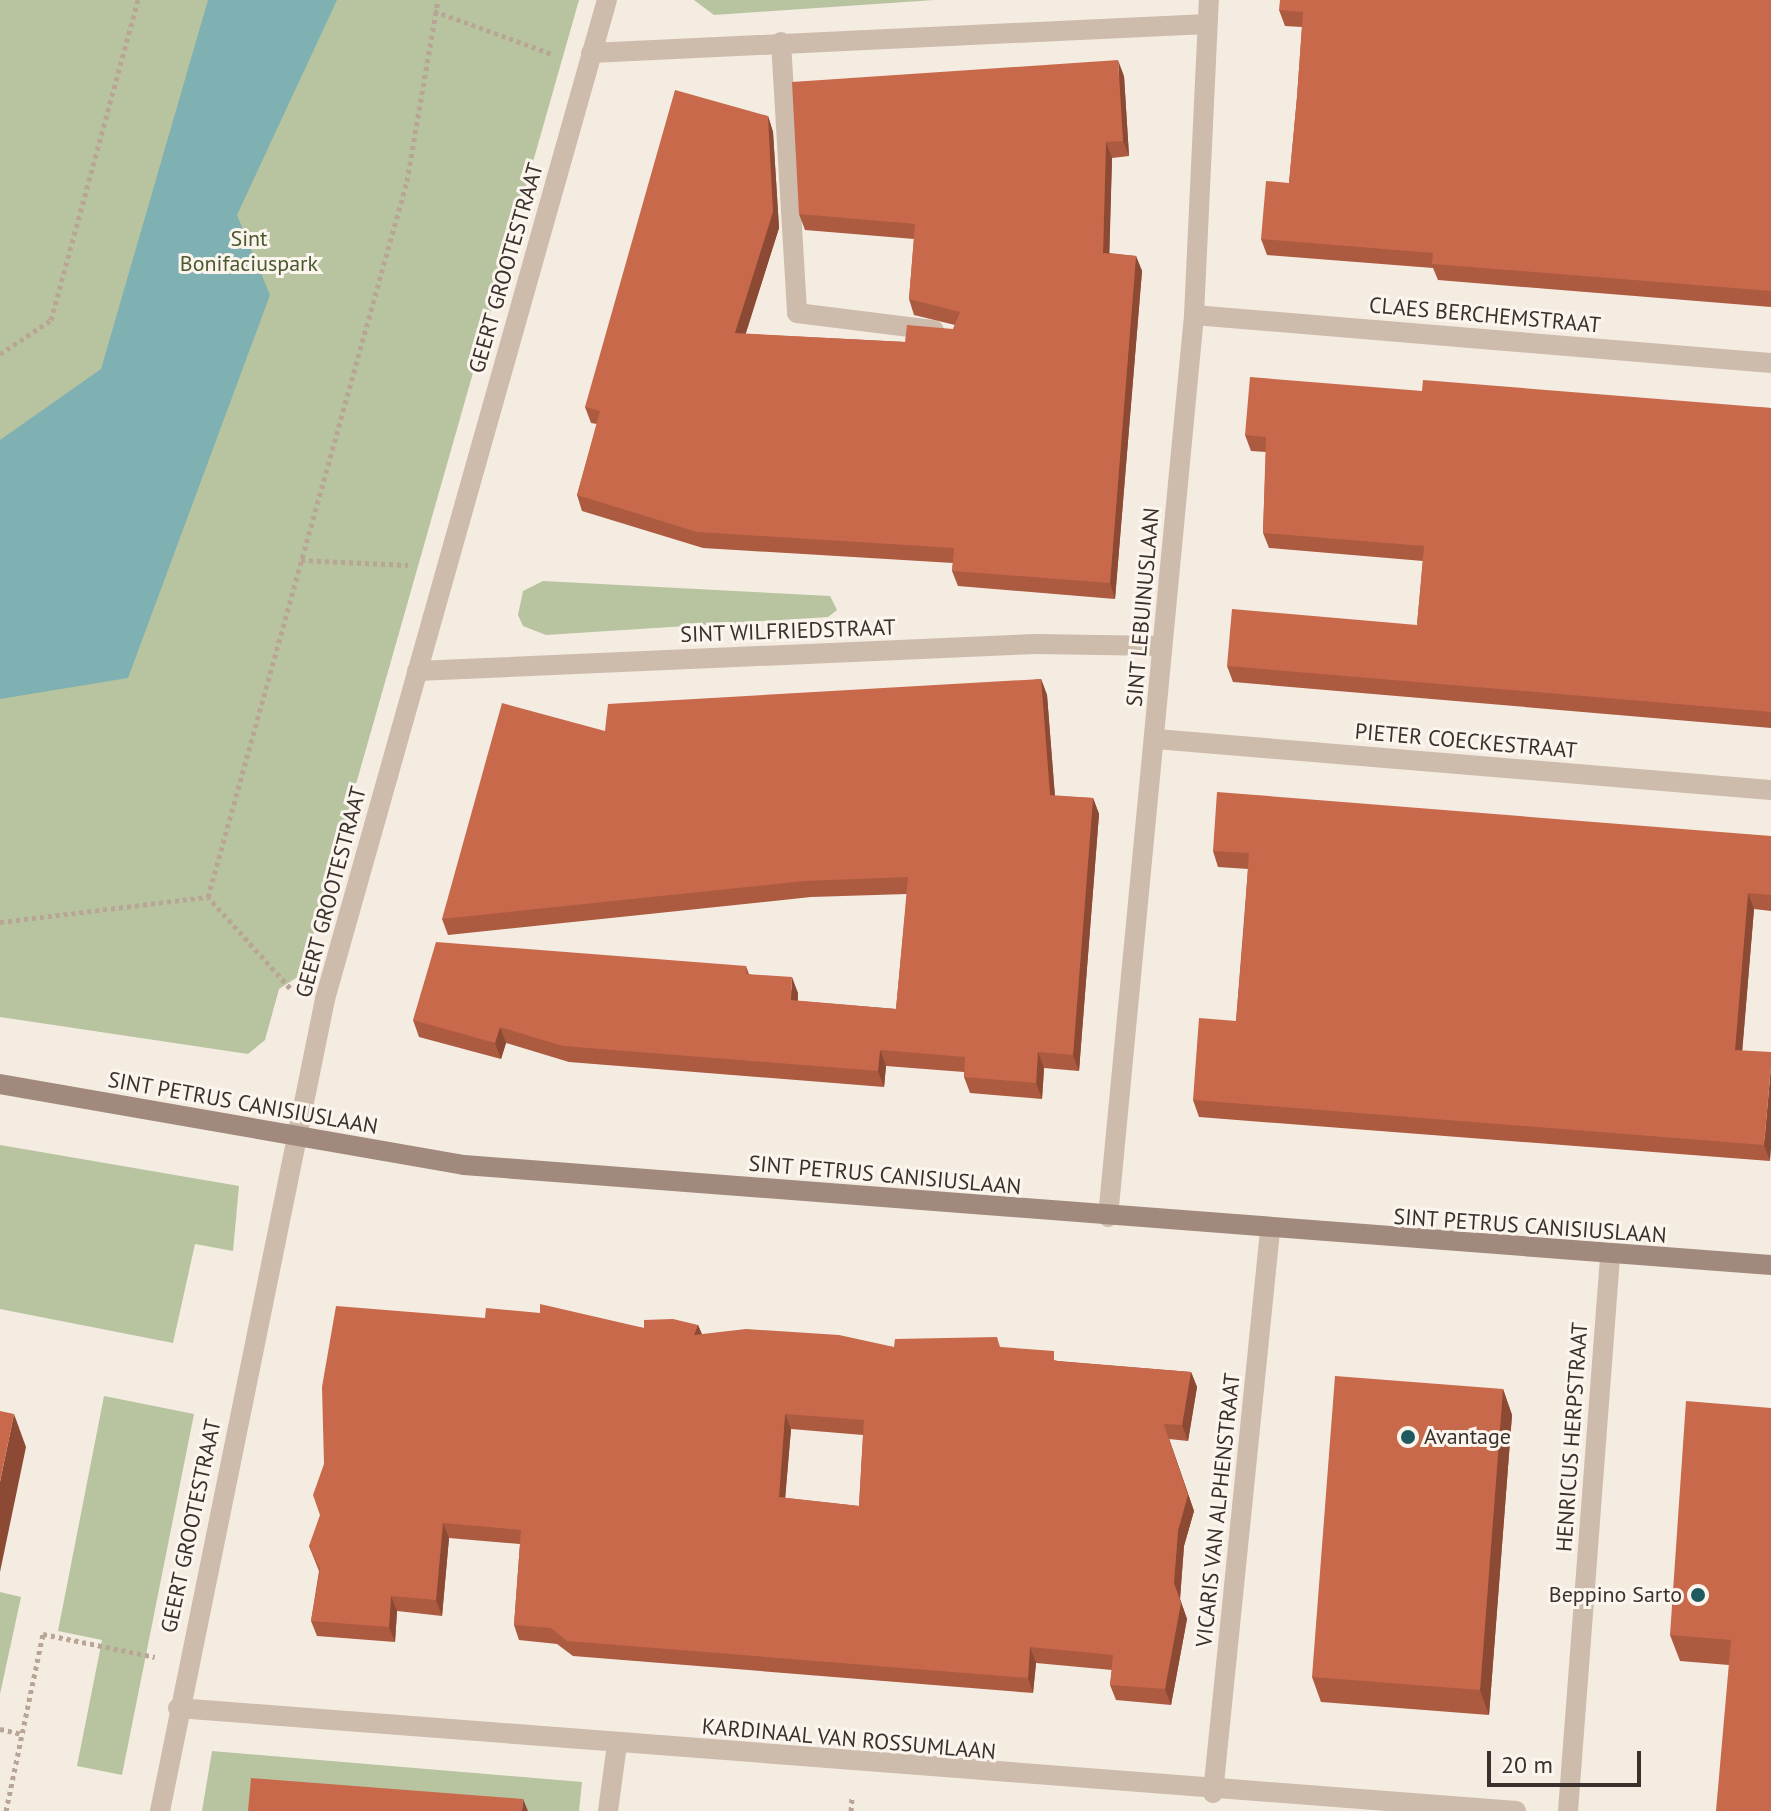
<!DOCTYPE html>
<html>
<head>
<meta charset="utf-8">
<style>
	body { margin:0 }
	#map { position:relative; width:1771px; height:1811px; overflow:hidden; background:#f4ebe1; font-family:"PT Sans",sans-serif }
	div>[style] { position:absolute }
	.green>* { inset:0; background:#b8c4a0 }
	.water>* { inset:0; background:#7fb0b2 }
	.path>* { height:5px; margin-top:-2.5px; transform-origin:0; background:repeating-linear-gradient(90deg,#b9a596 0 4px,transparent 0 8px) }
	.service>* { height:20px; margin:-10px; padding:0 10px; transform-origin:10px; border-radius:10px; background:#cdbbac }
	.minor>* { height:20px; margin:-10px; padding:0 10px; transform-origin:10px; border-radius:10px; background:#cdbbac }
	.secondary>* { height:20px; margin:-10px; padding:0 10px; transform-origin:10px; border-radius:10px; background:#a18a7d }
	.wall>* { inset:0; background:#ac5a40 }
	.shaded-wall>* { inset:0; background:#8c4a34 }
	.building>* { inset:0; background:#c8694b }
	.dots>* { width:22px; height:22px; translate:-50% -50%; box-sizing:border-box; border:4px solid #fbf5ee; border-radius:50% }
	span { translate:-50% -50%; white-space:nowrap; text-align:center; line-height:1.15; -webkit-text-stroke:6px #fbf5ee; paint-order:stroke }
	.park-label { font-size:22px; color:#4a5a2e }
	.street-label { font-size:22px; color:#3b302b }
	.poi-label { font-size:22px; color:#3b302b }
	.left { translate:0 -50%; text-align:left }
	.right { translate:-100% -50%; text-align:right }
	.scale { position:absolute; left:1487px; top:1751px; width:154px; height:36px; box-sizing:border-box; border:4px solid #3b302b; border-top:0; padding-left:10px; font-size:24px; line-height:28px; white-space:nowrap; color:#3b302b; -webkit-text-stroke:6px #fbf5ee; paint-order:stroke }
</style>
</head>
<body>
<div id="map">
	<div class="green">
		<i style="clip-path:polygon(0 0,579px 0,302px 974px,279px 989px,265px 1040px,248px 1054px,0 1017px)"></i>
		<i style="clip-path:polygon(694px 0,934px 0,714px 15px)"></i>
		<i style="clip-path:polygon(543px 581px,830px 596px,837px 610px,828px 617px,546px 635px,523px 626px,518px 615px,523px 591px)"></i>
		<i style="clip-path:polygon(0 1145px,239px 1186px,233px 1251px,195px 1244px,173px 1343px,0 1309px)"></i>
		<i style="clip-path:polygon(104px 1396px,194px 1414px,122px 1775px,77px 1766px,102px 1640px,58px 1631px)"></i>
		<i style="clip-path:polygon(0 1592px,21px 1597px,0 1694px)"></i>
		<i style="clip-path:polygon(212px 1751px,582px 1782px,579px 1811px,202px 1811px)"></i>
	</div>
	<div class="water">
		<i style="clip-path:polygon(208px 0,337px 0,237px 215px,270px 295px,128px 678px,0 699px,0 440px,101px 369px)"></i>
	</div>
	<div class="path">
		<i style="left:434px;top:11px;width:126px;rotate:20deg"></i>
		<i style="left:0;top:354px;width:61px;rotate:-33.7deg"></i>
		<i style="left:51px;top:320px;width:332px;rotate:-74.8deg"></i>
		<i style="left:301px;top:560px;width:107px;rotate:2.7deg"></i>
		<i style="left:0;top:922px;width:209px;rotate:-6.9deg"></i>
		<i style="left:290px;top:988px;width:122px;rotate:-132deg"></i>
		<i style="left:208px;top:897px;width:743px;rotate:-74.47deg"></i>
		<i style="left:407px;top:181px;width:184px;rotate:-80.3deg"></i>
		<i style="left:0;top:1729px;width:23px;rotate:13deg"></i>
		<i style="left:6px;top:1811px;width:181px;rotate:-78.2deg"></i>
		<i style="left:43px;top:1634px;width:114px;rotate:11.6deg"></i>
		<i style="left:851px;top:1811px;width:15px;rotate:-86deg"></i>
	</div>
	<div class="service">
		<i style="left:781px;top:42px;width:271px;rotate:86.6deg"></i>
		<i style="left:797px;top:313px;width:138px;rotate:7.1deg"></i>
	</div>
	<div class="minor">
		<i style="left:591px;top:53px;width:617px;rotate:-2.7deg"></i>
		<i style="left:1194px;top:315px;width:579px;rotate:4.76deg"></i>
		<i style="left:417px;top:671px;width:620px;rotate:-2.5deg"></i>
		<i style="left:1036px;top:644px;width:126px;rotate:0.9deg"></i>
		<i style="left:1156px;top:739px;width:617px;rotate:4.74deg"></i>
		<i style="left:1108px;top:1217px;width:906px;rotate:-84.55deg"></i>
		<i style="left:1194px;top:315px;width:315px;rotate:-87.3deg"></i>
		<i style="left:178px;top:1708px;width:1342px;rotate:4.4deg"></i>
		<i style="left:1213px;top:1793px;width:565px;rotate:-84.21deg"></i>
		<i style="left:160px;top:1811px;width:829px;rotate:-78.51deg"></i>
		<i style="left:325px;top:999px;width:1038px;rotate:-74.24deg"></i>
		<i style="left:608px;top:1811px;width:68px;rotate:-82.3deg"></i>
		<i style="left:1568px;top:1811px;width:555px;rotate:-85.66deg"></i>
	</div>
	<div class="secondary">
		<i style="left:0;top:1084px;width:471px;rotate:9.9deg"></i>
		<i style="left:464px;top:1165px;width:1311px;rotate:4.38deg"></i>
	</div>
	<div class="wall">
		<i style="clip-path:polygon(1771px 0,1771px 307px,1438px 280px,1433px 268px,1267px 255px,1261px 239px,1289px 183px,1297px 97px,1302px 27px,1285px 26px,1279px 10px)"></i>
		<i style="clip-path:polygon(1124px 76px,1129px 156px,1112px 158px,1109px 253px,1136px 256px,1142px 271px,1115px 599px,958px 586px,952px 571px,953px 563px,703px 548px,582px 511px,577px 495px,597px 424px,591px 423px,585px 407px,768px 116px,773px 132px,779px 228px,745px 334px,905px 342px,953px 329px,955px 325px,914px 315px,909px 299px,914px 239px,805px 230px,799px 214px)"></i>
		<i style="clip-path:polygon(1422px 391px,1771px 408px,1771px 728px,1233px 682px,1227px 666px,1417px 625px,1423px 561px,1269px 548px,1263px 533px,1266px 452px,1251px 451px,1245px 435px)"></i>
		<i style="clip-path:polygon(1041px 679px,1047px 695px,1055px 796px,1093px 798px,1099px 814px,1079px 1071px,1044px 1068px,1042px 1099px,970px 1093px,964px 1077px,964px 1072px,886px 1066px,884px 1087px,569px 1062px,506px 1043px,501px 1059px,419px 1037px,413px 1020px,746px 966px,749px 974px,798px 993px,798px 1001px,896px 1009px,907px 894px,811px 897px,448px 935px,442px 919px,605px 731px)"></i>
		<i style="clip-path:polygon(1771px 836px,1771px 911px,1754px 909px,1742px 1051px,1770px 1161px,1199px 1117px,1193px 1100px,1236px 1021px,1248px 869px,1218px 867px,1213px 851px)"></i>
		<i style="clip-path:polygon(evenodd,540px 1313px,644px 1328px,698px 1325px,702px 1334px,894px 1347px,1000px 1347px,1058px 1361px,1191px 1372px,1197px 1387px,1188px 1441px,1169px 1439px,1194px 1511px,1184px 1546px,1180px 1599px,1187px 1619px,1171px 1705px,1116px 1700px,1110px 1685px,1112px 1670px,1036px 1663px,1033px 1693px,573px 1656px,557px 1644px,519px 1640px,514px 1625px,520px 1544px,449px 1538px,442px 1616px,397px 1611px,395px 1642px,317px 1636px,311px 1621px,319px 1571px,309px 1546px,485px 1318px,540px 1313px,791px 1429px,863px 1435px,859px 1506px,785px 1498px,791px 1429px)"></i>
		<i style="clip-path:polygon(1503px 1389px,1512px 1415px,1489px 1715px,1321px 1702px,1312px 1677px)"></i>
		<i style="clip-path:polygon(1771px 1408px,1729px 1665px,1680px 1661px,1670px 1635px)"></i>
	</div>
	<div class="shaded-wall">
		<i style="clip-path:polygon(1118px 60px,1124px 76px,1129px 156px,1123px 141px)"></i>
		<i style="clip-path:polygon(768px 116px,773px 132px,779px 228px,741px 349px,735px 333px)"></i>
		<i style="clip-path:polygon(1106px 142px,1112px 158px,1109px 269px,1103px 253px)"></i>
		<i style="clip-path:polygon(1136px 256px,1142px 271px,1115px 599px,1110px 583px)"></i>
		<i style="clip-path:polygon(1041px 679px,1047px 695px,1056px 811px,1050px 795px)"></i>
		<i style="clip-path:polygon(1093px 798px,1099px 814px,1079px 1071px,1073px 1055px)"></i>
		<i style="clip-path:polygon(1748px 893px,1754px 909px,1741px 1066px,1735px 1050px)"></i>
		<i style="clip-path:polygon(792px 977px,798px 993px,796px 1017px,791px 1000px)"></i>
		<i style="clip-path:polygon(500px 1027px,506px 1043px,501px 1059px,495px 1043px)"></i>
		<i style="clip-path:polygon(880px 1050px,886px 1066px,884px 1087px,878px 1071px)"></i>
		<i style="clip-path:polygon(1038px 1052px,1044px 1068px,1042px 1099px,1036px 1083px)"></i>
		<i style="clip-path:polygon(1771px 1066px,1771px 1149px,1770px 1161px,1764px 1145px)"></i>
		<i style="clip-path:polygon(698px 1325px,704px 1340px,694px 1335px)"></i>
		<i style="clip-path:polygon(1191px 1372px,1197px 1387px,1188px 1441px,1182px 1425px)"></i>
		<i style="clip-path:polygon(1503px 1389px,1512px 1415px,1489px 1715px,1480px 1690px)"></i>
		<i style="clip-path:polygon(14px 1414px,26px 1447px,0 1572px,0 1482px)"></i>
		<i style="clip-path:polygon(785px 1414px,791px 1429px,784px 1512px,779px 1497px)"></i>
		<i style="clip-path:polygon(1164px 1424px,1194px 1511px,1184px 1546px,1180px 1599px,1187px 1619px,1171px 1705px,1165px 1689px,1178px 1531px)"></i>
		<i style="clip-path:polygon(443px 1523px,449px 1538px,442px 1616px,436px 1600px)"></i>
		<i style="clip-path:polygon(391px 1596px,397px 1611px,395px 1642px,389px 1627px)"></i>
		<i style="clip-path:polygon(1030px 1647px,1036px 1663px,1033px 1693px,1028px 1678px)"></i>
		<i style="clip-path:polygon(523px 1799px,528px 1811px,522px 1811px)"></i>
	</div>
	<div class="building">
		<i style="clip-path:polygon(1280px 0,1771px 0,1771px 291px,1432px 264px,1433px 253px,1261px 239px,1266px 181px,1289px 183px,1297px 97px,1303px 12px,1279px 10px)"></i>
		<i style="clip-path:polygon(1118px 60px,1123px 141px,1106px 142px,1103px 253px,1136px 256px,1110px 583px,952px 571px,954px 548px,697px 532px,577px 495px,600px 411px,585px 407px,675px 90px,768px 116px,773px 212px,735px 333px,905px 342px,907px 325px,953px 329px,960px 312px,909px 299px,915px 224px,799px 214px,792px 82px)"></i>
		<i style="clip-path:polygon(1250px 377px,1422px 391px,1423px 380px,1771px 408px,1771px 712px,1227px 666px,1232px 609px,1417px 625px,1424px 546px,1263px 533px,1266px 437px,1245px 435px)"></i>
		<i style="clip-path:polygon(1041px 679px,1050px 795px,1093px 798px,1073px 1055px,1038px 1052px,1036px 1083px,964px 1077px,965px 1057px,880px 1050px,878px 1071px,563px 1046px,500px 1027px,495px 1043px,413px 1020px,436px 942px,746px 966px,746px 974px,792px 977px,791px 1000px,896px 1009px,908px 877px,805px 881px,442px 919px,502px 703px,605px 731px,608px 704px)"></i>
		<i style="clip-path:polygon(1217px 792px,1771px 836px,1771px 895px,1748px 893px,1735px 1050px,1771px 1052px,1771px 1066px,1764px 1145px,1193px 1100px,1199px 1018px,1236px 1021px,1244px 926px,1249px 853px,1213px 851px)"></i>
		<i style="clip-path:polygon(evenodd,540px 1304px,644px 1328px,644px 1320px,673px 1319px,698px 1325px,694px 1335px,746px 1329px,839px 1335px,894px 1347px,895px 1339px,997px 1337px,1000px 1347px,1054px 1351px,1054px 1361px,1191px 1372px,1182px 1425px,1164px 1424px,1188px 1495px,1178px 1531px,1174px 1583px,1181px 1603px,1165px 1689px,1110px 1685px,1113px 1655px,1030px 1647px,1028px 1678px,567px 1641px,551px 1628px,514px 1625px,521px 1530px,443px 1523px,436px 1600px,391px 1596px,389px 1627px,311px 1621px,320px 1569px,309px 1546px,320px 1515px,313px 1495px,324px 1464px,322px 1387px,336px 1306px,485px 1318px,486px 1308px,540px 1313px,540px 1304px,785px 1414px,864px 1420px,859px 1506px,779px 1497px,785px 1414px)"></i>
		<i style="clip-path:polygon(1335px 1376px,1503px 1389px,1480px 1690px,1312px 1677px)"></i>
		<i style="clip-path:polygon(1686px 1401px,1771px 1408px,1771px 1811px,1716px 1811px,1731px 1640px,1670px 1635px)"></i>
		<i style="clip-path:polygon(0 1411px,14px 1414px,0 1482px)"></i>
		<i style="clip-path:polygon(251px 1778px,523px 1799px,522px 1811px,248px 1811px)"></i>
	</div>
	<div class="dots">
		<i style="left:1408px;top:1437px;background:#1f5a5e"></i>
		<i style="left:1698px;top:1595px;background:#1f5a5e"></i>
	</div>
	<div class="park-label">
		<span style="left:249px;top:251px">Sint<br>Bonifaciuspark</span>
	</div>
	<div class="street-label">
		<span style="left:506px;top:268px;rotate:-74deg">GEERT GROOTESTRAAT</span>
		<span style="left:1485px;top:315px;rotate:5deg">CLAES BERCHEMSTRAAT</span>
		<span style="left:1143px;top:607px;rotate:-85deg">SINT LEBUINUSLAAN</span>
		<span style="left:788px;top:631px;rotate:-2deg">SINT WILFRIEDSTRAAT</span>
		<span style="left:1466px;top:741px;rotate:5deg">PIETER COECKESTRAAT</span>
		<span style="left:331px;top:892px;rotate:-75deg">GEERT GROOTESTRAAT</span>
		<span style="left:243px;top:1103px;rotate:10deg">SINT PETRUS CANISIUSLAAN</span>
		<span style="left:885px;top:1175px;rotate:5deg">SINT PETRUS CANISIUSLAAN</span>
		<span style="left:1530px;top:1226px;rotate:4deg">SINT PETRUS CANISIUSLAAN</span>
		<span style="left:1572px;top:1437px;rotate:-86deg">HENRICUS HERPSTRAAT</span>
		<span style="left:1218px;top:1510px;rotate:-84deg">VICARIS VAN ALPHENSTRAAT</span>
		<span style="left:191px;top:1526px;rotate:-78deg">GEERT GROOTESTRAAT</span>
		<span style="left:849px;top:1739px;rotate:5deg">KARDINAAL VAN ROSSUMLAAN</span>
	</div>
	<div class="poi-label">
		<span class="left" style="left:1424px;top:1437px">Avantage</span>
		<span class="right" style="left:1682px;top:1595px">Beppino Sarto</span>
	</div>
	<div class="scale">20 m</div>
</div>
</body>
</html>
